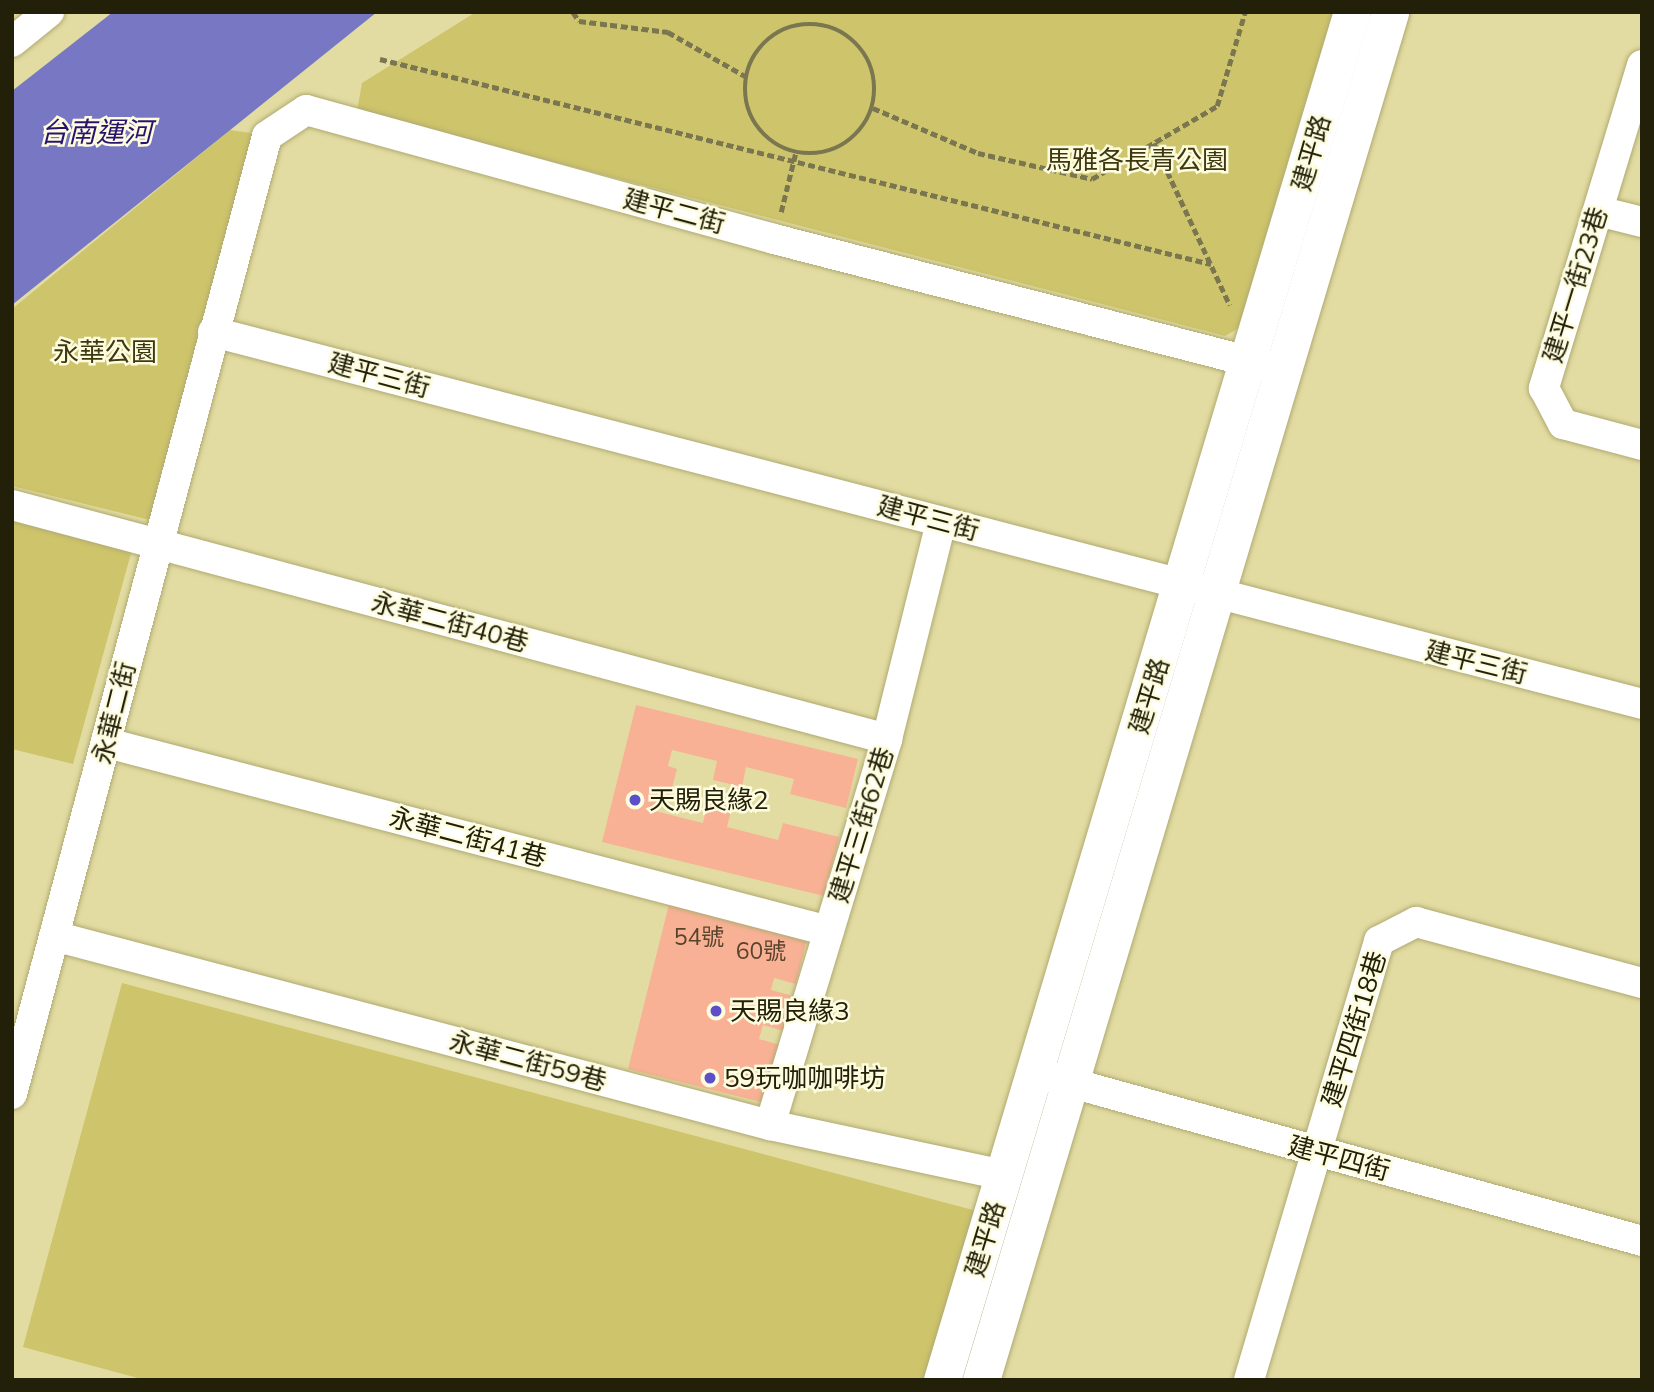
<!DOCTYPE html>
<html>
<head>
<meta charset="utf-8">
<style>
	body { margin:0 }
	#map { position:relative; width:1654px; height:1392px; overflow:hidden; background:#e2dca2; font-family:Mulish,"Noto Sans TC",sans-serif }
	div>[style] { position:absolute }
	.green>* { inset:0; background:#cec46b }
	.water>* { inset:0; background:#7777c3 }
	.building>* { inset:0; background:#f8b195 }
	.path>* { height:4.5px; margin-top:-2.25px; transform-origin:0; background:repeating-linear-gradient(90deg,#7a764f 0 7px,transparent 0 10.5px) }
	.path>.ring { margin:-2.25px; padding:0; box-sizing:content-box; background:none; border:4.5px solid #7a764f; border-radius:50% }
	.roads { filter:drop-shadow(0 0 2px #b0aa72) drop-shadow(0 0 2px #b0aa72) }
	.minor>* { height:30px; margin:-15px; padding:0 15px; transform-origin:15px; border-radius:15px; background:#fff }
	.tertiary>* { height:37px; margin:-18.5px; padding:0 18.5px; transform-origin:18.5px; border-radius:18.5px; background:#fff }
	.dots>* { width:19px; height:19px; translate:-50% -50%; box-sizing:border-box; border:4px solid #fefcdf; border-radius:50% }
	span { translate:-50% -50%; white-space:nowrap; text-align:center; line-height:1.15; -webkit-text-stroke:5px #fefcdf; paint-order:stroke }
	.number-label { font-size:23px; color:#58442c }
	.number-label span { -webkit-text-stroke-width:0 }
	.street-label { font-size:26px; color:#232009 }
	.park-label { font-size:26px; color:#3d3810 }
	.poi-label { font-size:26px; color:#232009 }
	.left { translate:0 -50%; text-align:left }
	.water-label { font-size:28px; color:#27136f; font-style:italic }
	.frame { position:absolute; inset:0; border:14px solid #232009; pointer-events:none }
</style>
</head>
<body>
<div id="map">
	<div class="green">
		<i style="clip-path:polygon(476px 12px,1335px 12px,1244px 325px,1225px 336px,357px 111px,362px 83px)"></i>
		<i style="clip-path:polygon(230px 130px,257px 134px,154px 521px,12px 486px,12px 309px)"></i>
		<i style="clip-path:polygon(12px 515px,133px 546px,73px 764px,12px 749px)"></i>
		<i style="clip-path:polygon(122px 983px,999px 1217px,955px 1380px,145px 1380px,23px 1347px)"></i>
	</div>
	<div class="water">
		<i style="clip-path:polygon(113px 12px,377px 12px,12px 305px,12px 91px)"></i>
	</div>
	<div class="building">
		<i style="clip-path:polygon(636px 705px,858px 759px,846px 808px,790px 794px,794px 779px,746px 767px,742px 787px,713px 780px,717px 761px,672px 750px,668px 766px,677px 769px,669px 799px,658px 797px,655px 811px,703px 823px,708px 801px,732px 807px,727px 827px,778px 840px,783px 823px,839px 837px,824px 896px,602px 842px)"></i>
		<i style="clip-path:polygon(669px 904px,807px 938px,796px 984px,774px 978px,771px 990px,793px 996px,784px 1031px,763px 1025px,759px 1039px,780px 1045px,765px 1103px,628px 1069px)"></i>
	</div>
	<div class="path">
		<i style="left:573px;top:12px;width:11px;rotate:56deg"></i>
		<i style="left:579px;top:21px;width:90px;rotate:7deg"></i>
		<i style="left:668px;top:32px;width:89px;rotate:29.7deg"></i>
		<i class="ring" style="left:745px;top:24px;width:125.5px;height:125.5px"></i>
		<i style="left:380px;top:59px;width:856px;rotate:13.86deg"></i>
		<i style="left:873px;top:108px;width:114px;rotate:23.2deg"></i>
		<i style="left:978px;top:153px;width:117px;rotate:12.8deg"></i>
		<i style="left:1092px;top:179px;width:145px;rotate:-30.3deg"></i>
		<i style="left:1217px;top:106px;width:98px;rotate:-73.4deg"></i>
		<i style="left:1154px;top:143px;width:179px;rotate:64.9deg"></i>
		<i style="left:781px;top:212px;width:63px;rotate:-76.2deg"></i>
	</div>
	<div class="roads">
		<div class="minor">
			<i style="left:12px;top:42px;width:48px;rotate:-39deg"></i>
			<i style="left:1642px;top:65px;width:338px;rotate:106.9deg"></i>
			<i style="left:1544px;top:388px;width:41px;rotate:62.2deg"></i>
			<i style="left:1563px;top:424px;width:82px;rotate:14.9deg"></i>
			<i style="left:1598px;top:211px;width:45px;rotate:14deg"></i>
			<i style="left:213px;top:332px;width:1477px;rotate:14.59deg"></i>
			<i style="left:12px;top:505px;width:906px;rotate:14.97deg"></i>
			<i style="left:107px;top:743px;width:746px;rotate:14.6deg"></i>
			<i style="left:54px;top:936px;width:741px;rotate:14.79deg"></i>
			<i style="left:770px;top:1125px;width:239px;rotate:12.1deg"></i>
			<i style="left:1050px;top:1077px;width:614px;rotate:15.48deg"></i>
			<i style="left:12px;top:1094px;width:991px;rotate:-75.09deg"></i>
			<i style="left:267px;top:136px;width:47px;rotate:-33.7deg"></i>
			<i style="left:306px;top:110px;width:485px;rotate:15.4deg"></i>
			<i style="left:774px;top:239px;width:509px;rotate:14.45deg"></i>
			<i style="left:770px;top:1125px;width:403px;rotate:-73.1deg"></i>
			<i style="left:887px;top:739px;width:224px;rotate:-76deg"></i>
			<i style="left:1249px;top:1380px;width:458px;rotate:-73.5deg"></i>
			<i style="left:1379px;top:941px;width:42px;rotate:-27.2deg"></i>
			<i style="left:1416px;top:922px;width:234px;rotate:15.1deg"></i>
		</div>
		<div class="tertiary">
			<i style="left:942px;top:1380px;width:1428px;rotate:-73.32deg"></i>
			<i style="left:981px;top:1380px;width:1428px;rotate:-73.35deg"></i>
		</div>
	</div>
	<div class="dots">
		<i style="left:635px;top:800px;background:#5c4fc7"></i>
		<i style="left:716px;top:1011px;background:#5c4fc7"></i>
		<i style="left:710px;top:1078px;background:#5c4fc7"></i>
	</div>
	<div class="number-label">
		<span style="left:699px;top:937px">54號</span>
		<span style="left:761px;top:951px">60號</span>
	</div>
	<div class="street-label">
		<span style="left:1311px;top:153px;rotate:-74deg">建平路</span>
		<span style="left:674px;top:211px;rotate:15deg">建平二街</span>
		<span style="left:1575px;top:285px;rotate:-73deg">建平一街23巷</span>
		<span style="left:379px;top:375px;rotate:15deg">建平三街</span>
		<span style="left:928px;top:518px;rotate:15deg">建平三街</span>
		<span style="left:450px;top:622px;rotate:15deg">永華二街40巷</span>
		<span style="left:1476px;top:662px;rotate:14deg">建平三街</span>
		<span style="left:1149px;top:696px;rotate:-73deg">建平路</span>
		<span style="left:114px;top:713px;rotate:-76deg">永華二街</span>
		<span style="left:861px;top:825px;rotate:-73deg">建平三街62巷</span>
		<span style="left:468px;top:837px;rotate:15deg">永華二街41巷</span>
		<span style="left:1354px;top:1029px;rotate:-73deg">建平四街18巷</span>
		<span style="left:528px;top:1061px;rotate:15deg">永華二街59巷</span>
		<span style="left:1339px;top:1158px;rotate:15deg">建平四街</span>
		<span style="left:985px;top:1239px;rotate:-73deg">建平路</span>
	</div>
	<div class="park-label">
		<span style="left:1137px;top:160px">馬雅各長青公園</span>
		<span style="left:105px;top:352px">永華公園</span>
	</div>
	<div class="poi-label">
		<span class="left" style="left:649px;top:800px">天賜良緣2</span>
		<span class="left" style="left:730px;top:1011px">天賜良緣3</span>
		<span class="left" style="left:724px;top:1078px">59玩咖咖啡坊</span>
	</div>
	<div class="water-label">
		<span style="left:96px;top:132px">台南運河</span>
	</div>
	<div class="frame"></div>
</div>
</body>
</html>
